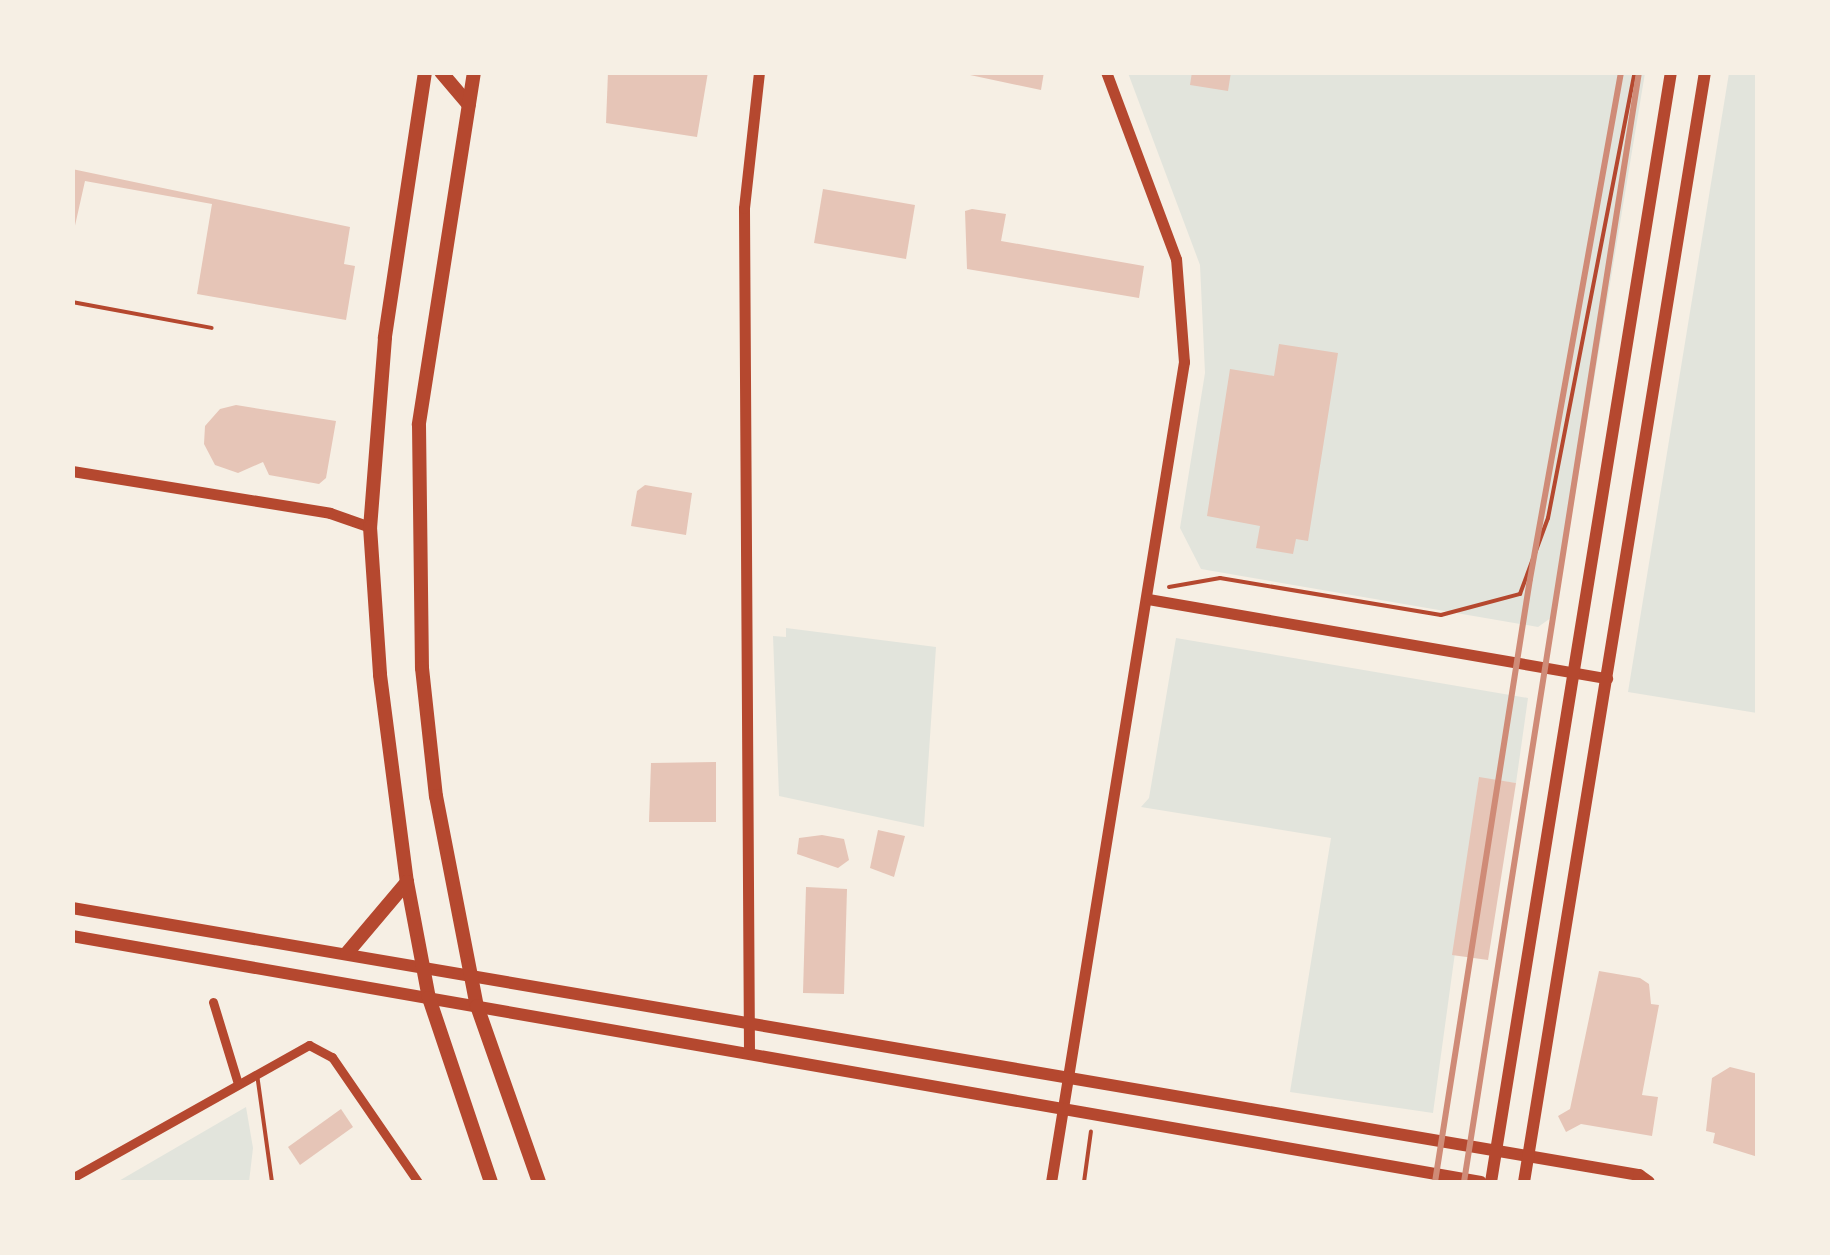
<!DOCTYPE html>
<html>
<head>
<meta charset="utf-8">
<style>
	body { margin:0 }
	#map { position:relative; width:1830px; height:1255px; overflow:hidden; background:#f6efe4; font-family:Lato,sans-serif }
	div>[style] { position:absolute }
	.green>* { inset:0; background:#e2e4dc }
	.building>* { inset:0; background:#e6c5b7 }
	.path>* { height:4px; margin:-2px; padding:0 2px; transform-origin:2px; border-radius:2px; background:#b5482f }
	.service>* { height:4px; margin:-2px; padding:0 2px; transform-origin:2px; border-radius:2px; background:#b5482f }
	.minor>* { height:9px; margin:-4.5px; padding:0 4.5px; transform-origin:4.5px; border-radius:4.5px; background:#b5482f }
	.tertiary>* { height:11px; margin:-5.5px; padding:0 5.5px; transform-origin:5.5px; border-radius:5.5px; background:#b5482f }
	.secondary>* { height:12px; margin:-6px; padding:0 6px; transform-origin:6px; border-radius:6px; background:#b5482f }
	.primary>* { height:14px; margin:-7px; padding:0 7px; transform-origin:7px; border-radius:7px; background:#b5482f }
	.rail>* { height:6px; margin:-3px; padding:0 3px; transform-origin:3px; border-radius:3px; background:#cf8b77 }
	span { translate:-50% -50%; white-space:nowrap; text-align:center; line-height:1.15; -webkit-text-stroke:9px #f6efe4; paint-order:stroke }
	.frame { position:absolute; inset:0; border:75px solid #f6efe4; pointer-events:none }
</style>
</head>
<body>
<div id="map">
	<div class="green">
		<i style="clip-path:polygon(1128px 73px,1645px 73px,1555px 615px,1538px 627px,1201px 569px,1180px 528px,1205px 373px,1200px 265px)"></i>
		<i style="clip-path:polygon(1729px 73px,1758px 73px,1757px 713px,1628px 692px)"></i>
		<i style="clip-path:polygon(786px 628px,936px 647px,924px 827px,779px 796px,773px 636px,786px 637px)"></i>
		<i style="clip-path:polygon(1176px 638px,1528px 698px,1516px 783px,1479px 778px,1433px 1113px,1290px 1092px,1331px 838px,1141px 807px,1149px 798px)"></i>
		<i style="clip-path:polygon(246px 1107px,253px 1148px,249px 1182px,117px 1182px)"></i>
	</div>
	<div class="building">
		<i style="clip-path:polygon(608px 72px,708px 72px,697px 137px,606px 123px)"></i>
		<i style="clip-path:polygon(956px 72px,1044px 72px,1041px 90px)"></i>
		<i style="clip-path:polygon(1192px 72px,1231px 72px,1228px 91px,1190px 85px)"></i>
		<i style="clip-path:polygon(72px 169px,350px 227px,344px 264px,355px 266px,346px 320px,197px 294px,212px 204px,85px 181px,72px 239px)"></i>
		<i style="clip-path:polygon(823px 189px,915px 205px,906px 259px,814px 243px)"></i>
		<i style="clip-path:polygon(972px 209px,1006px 214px,1001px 241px,1144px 266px,1139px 298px,967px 269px,965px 211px)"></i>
		<i style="clip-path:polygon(1279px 344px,1338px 353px,1308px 541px,1296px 539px,1293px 554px,1256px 548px,1260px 526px,1207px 516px,1230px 369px,1274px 376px)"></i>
		<i style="clip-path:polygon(236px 405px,336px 421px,326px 478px,319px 484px,269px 475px,263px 462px,238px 473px,215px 465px,204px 444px,205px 426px,220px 409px)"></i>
		<i style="clip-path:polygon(645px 485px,692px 493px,686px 535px,631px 526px,637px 491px)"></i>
		<i style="clip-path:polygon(716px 762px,716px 822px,649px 822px,651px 763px)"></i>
		<i style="clip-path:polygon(1479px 777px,1516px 783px,1488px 960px,1452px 955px)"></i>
		<i style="clip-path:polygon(878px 830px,905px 836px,894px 877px,870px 868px)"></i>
		<i style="clip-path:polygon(822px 835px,844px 839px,849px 860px,838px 868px,797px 854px,799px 838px)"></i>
		<i style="clip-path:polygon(806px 887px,847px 889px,844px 994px,803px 993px)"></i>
		<i style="clip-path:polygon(1599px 971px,1640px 978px,1649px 984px,1651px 1004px,1659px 1005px,1642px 1095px,1658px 1097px,1652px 1136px,1581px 1124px,1566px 1132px,1558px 1116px,1570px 1109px)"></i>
		<i style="clip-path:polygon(1730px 1067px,1758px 1074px,1758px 1157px,1713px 1143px,1715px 1133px,1706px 1131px,1712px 1078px)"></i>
		<i style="clip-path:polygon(341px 1109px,353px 1127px,300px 1165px,288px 1147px)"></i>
	</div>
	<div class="path">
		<i style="left:1169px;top:587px;width:52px;rotate:-10deg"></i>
		<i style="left:1220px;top:578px;width:224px;rotate:9.5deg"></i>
		<i style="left:1441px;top:615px;width:82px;rotate:-14.9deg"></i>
		<i style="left:1520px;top:594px;width:81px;rotate:-69.8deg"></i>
		<i style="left:1548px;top:518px;width:454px;rotate:-79deg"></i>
		<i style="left:1084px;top:1182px;width:51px;rotate:-82.2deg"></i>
	</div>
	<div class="service">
		<i style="left:72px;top:302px;width:142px;rotate:10.5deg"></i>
		<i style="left:257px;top:1074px;width:109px;rotate:82.1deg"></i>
	</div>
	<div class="minor">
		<i style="left:213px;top:1002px;width:86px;rotate:73deg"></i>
		<i style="left:72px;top:1178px;width:272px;rotate:-29.3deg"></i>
		<i style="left:309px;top:1045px;width:26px;rotate:28deg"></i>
		<i style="left:332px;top:1057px;width:152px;rotate:55.5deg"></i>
	</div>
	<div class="tertiary">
		<i style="left:72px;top:471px;width:261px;rotate:9.2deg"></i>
		<i style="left:330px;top:513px;width:42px;rotate:19.3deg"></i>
		<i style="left:1148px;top:599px;width:466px;rotate:9.8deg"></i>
		<i style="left:749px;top:1053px;width:845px;rotate:-90.34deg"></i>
		<i style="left:744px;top:208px;width:137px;rotate:-83.7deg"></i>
		<i style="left:1051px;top:1182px;width:831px;rotate:-80.79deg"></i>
		<i style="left:1184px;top:362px;width:103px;rotate:-94.4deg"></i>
		<i style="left:1176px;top:259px;width:200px;rotate:-110.5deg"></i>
	</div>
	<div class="secondary">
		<i style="left:72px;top:908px;width:1590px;rotate:9.67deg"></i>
		<i style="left:1639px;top:1175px;width:12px;rotate:35deg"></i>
		<i style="left:72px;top:936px;width:1430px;rotate:9.9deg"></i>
		<i style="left:1491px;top:1182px;width:1124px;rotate:-80.79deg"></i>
		<i style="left:1524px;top:1182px;width:1125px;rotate:-80.74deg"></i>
	</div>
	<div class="primary">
		<i style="left:425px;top:72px;width:269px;rotate:98.6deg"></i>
		<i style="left:385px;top:338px;width:190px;rotate:94.5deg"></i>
		<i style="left:370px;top:527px;width:148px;rotate:86.1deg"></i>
		<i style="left:380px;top:675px;width:209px;rotate:82.6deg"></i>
		<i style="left:407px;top:882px;width:118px;rotate:79.3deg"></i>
		<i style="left:429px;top:998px;width:194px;rotate:71.4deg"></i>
		<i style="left:441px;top:72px;width:43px;rotate:49.7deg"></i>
		<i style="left:474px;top:72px;width:357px;rotate:98.9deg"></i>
		<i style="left:419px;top:425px;width:243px;rotate:89.3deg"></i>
		<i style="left:422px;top:668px;width:129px;rotate:83.8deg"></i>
		<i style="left:436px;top:796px;width:214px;rotate:79deg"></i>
		<i style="left:477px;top:1006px;width:187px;rotate:70.6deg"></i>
		<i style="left:347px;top:953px;width:93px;rotate:-49.8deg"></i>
	</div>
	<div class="rail">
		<i style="left:1435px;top:1182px;width:610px;rotate:-81.05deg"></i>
		<i style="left:1530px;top:579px;width:515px;rotate:-79.82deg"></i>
		<i style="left:1464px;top:1182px;width:1124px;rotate:-81.04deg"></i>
	</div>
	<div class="frame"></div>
</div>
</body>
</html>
